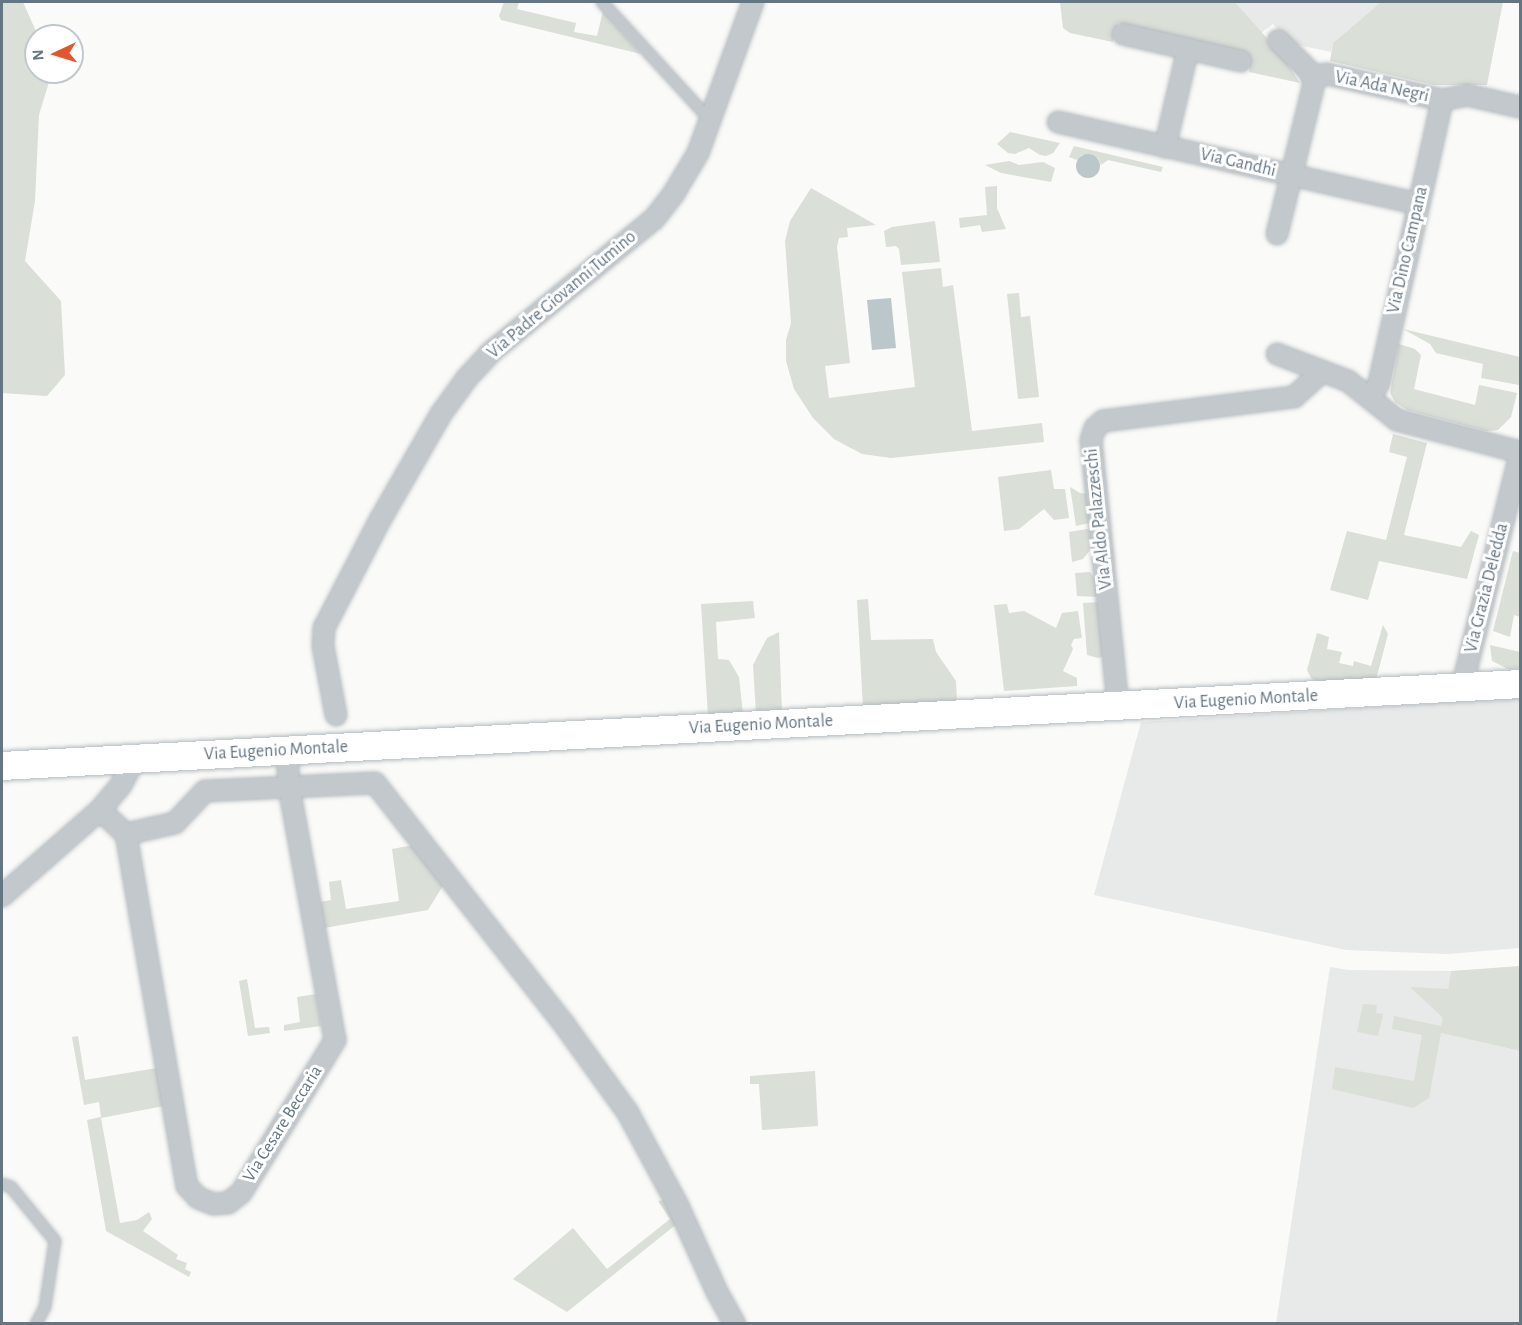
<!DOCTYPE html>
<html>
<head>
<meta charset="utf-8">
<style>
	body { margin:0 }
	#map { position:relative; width:1522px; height:1325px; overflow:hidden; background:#fafaf8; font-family:"Alegreya Sans",sans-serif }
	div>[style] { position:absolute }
	.built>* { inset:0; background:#e8e9e9 }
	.green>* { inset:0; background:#dadfd7 }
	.water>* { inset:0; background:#bbc7cb }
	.round { border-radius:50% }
	.roads { filter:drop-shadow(0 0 2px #b3babf) drop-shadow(0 0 2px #b3babf) }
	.service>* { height:10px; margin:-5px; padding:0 5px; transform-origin:5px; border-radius:5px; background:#c3c8cc }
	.minor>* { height:20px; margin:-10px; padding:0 10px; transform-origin:10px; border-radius:10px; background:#c3c8cc }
	.secondary>* { height:28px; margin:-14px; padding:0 14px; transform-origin:14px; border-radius:14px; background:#fff }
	span { translate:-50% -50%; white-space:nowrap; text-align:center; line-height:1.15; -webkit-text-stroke:6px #fff; paint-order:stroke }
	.street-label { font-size:18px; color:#657683 }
	.frame { position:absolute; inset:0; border:3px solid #657683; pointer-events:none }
	.north { position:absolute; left:24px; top:24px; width:60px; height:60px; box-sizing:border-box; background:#fff; border:2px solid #c1c8cd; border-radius:50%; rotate:266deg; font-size:16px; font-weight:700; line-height:24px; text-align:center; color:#657683 }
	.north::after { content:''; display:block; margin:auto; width:21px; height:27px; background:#e4572e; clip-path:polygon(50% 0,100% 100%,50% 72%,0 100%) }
</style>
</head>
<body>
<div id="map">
	<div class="built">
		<i style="clip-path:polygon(1235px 2px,1381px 2px,1333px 43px,1331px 52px,1289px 43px,1273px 24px,1261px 33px)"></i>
		<i style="clip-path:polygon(1520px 698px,1520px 948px,1448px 954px,1346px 950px,1094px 895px,1141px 722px)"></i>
		<i style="clip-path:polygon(1330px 967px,1349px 970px,1451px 971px,1441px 1033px,1520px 1051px,1520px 1323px,1276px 1324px)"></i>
	</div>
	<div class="green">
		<i style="clip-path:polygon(2px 2px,23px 2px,38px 36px,36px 72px,52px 72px,39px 115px,35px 201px,25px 261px,61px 301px,65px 375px,47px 396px,2px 393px)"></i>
		<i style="clip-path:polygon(504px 2px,519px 2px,517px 9px,576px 23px,574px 32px,597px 36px,603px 11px,641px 54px,501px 20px,499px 16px)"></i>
		<i style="clip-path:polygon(1060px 2px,1235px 2px,1280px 53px,1300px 83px,1249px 72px,1251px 58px,1118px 23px,1113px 42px,1070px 33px,1063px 28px)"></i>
		<i style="clip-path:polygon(1381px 2px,1503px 2px,1487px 85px,1434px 85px,1330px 61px,1333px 43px)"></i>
		<i style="clip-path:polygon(1010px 132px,1037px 138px,1060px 143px,1053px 153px,1046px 156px,1040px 155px,1029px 148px,1015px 154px,1008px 153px,997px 144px)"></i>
		<i style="clip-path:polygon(1074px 146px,1163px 167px,1161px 172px,1108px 160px,1101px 165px,1098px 158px,1082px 155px,1077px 160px,1069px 157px)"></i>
		<i style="clip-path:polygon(1009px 161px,1019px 165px,1043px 162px,1055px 168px,1051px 182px,1001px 173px,985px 165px)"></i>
		<i style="clip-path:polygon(997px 186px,997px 208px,1006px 229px,982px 232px,980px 225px,960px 228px,959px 218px,987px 215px,985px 187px)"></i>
		<i style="clip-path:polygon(811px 188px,876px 225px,847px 228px,848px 237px,839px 238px,837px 247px,850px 363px,825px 366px,829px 398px,915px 387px,902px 272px,941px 268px,943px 287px,953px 285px,972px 431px,1042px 423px,1044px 442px,891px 458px,862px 454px,834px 439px,813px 418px,794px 389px,786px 361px,786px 340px,791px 323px,785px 241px,790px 221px)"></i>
		<i style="clip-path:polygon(935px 221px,940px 262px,901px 265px,899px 249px,896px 246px,886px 247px,884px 231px,892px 227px)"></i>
		<i style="clip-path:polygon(1019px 293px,1021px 317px,1030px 316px,1039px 397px,1018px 399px,1007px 294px)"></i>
		<i style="clip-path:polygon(1403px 329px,1520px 357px,1519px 385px,1481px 378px,1483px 364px,1436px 353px,1430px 344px)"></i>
		<i style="clip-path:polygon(1399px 344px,1415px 349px,1421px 355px,1414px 389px,1475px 405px,1479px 385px,1517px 393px,1511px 417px,1498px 430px,1486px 431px,1407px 410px,1395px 402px,1390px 393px)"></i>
		<i style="clip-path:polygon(1393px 434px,1427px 443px,1404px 535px,1461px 547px,1471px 531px,1479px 535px,1467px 579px,1379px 561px,1368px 600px,1330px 590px,1347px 531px,1386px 540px,1407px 457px,1389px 452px)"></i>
		<i style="clip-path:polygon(1051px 470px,1054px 489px,1065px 489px,1069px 518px,1054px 520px,1044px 509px,1019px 529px,1004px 531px,998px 477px)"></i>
		<i style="clip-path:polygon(1070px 487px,1080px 493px,1089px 494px,1093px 522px,1076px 526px)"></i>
		<i style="clip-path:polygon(1087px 529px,1093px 531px,1095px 544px,1083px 559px,1072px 562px,1069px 532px)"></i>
		<i style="clip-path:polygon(1513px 551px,1520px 553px,1520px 617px,1514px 615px,1510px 637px,1493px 631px)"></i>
		<i style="clip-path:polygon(1090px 572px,1098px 583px,1099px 597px,1077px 596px,1075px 573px)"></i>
		<i style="clip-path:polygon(868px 599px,871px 640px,933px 639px,936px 652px,956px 681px,957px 702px,863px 708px,857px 600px)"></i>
		<i style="clip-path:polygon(753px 601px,755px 618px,716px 622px,718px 659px,729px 660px,739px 677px,743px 714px,708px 716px,701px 604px)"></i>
		<i style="clip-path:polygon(1100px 602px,1105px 656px,1098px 658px,1087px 655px,1083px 603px)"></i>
		<i style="clip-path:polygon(1007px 604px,1009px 613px,1024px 611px,1056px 628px,1062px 613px,1078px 611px,1082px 638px,1074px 639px,1071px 645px,1073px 649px,1063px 671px,1077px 678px,1077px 686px,1004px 691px,994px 605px)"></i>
		<i style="clip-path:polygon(1383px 625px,1388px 634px,1376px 680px,1318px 683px,1311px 678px,1307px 670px,1317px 633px,1329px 637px,1327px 649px,1342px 652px,1339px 663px,1353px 666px,1354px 661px,1371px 666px)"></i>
		<i style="clip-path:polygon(779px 632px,782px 712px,756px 713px,753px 665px,767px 638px)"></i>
		<i style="clip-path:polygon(1490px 645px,1520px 652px,1520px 668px,1508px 669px,1492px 661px)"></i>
		<i style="clip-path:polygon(414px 845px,444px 884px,428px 910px,324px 928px,320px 902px,331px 900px,329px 882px,341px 880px,346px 909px,399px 901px,392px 849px)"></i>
		<i style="clip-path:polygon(1520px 966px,1520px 1051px,1441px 1033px,1429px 1098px,1413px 1108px,1332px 1089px,1335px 1067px,1414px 1081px,1422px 1035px,1392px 1029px,1394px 1016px,1441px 1026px,1443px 1018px,1410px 987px,1448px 989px,1451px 971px)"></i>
		<i style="clip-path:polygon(247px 979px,255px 1028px,269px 1027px,270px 1033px,248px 1036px,239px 981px)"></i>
		<i style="clip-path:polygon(316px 994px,321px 1026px,284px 1031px,284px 1025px,300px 1022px,297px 997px)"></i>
		<i style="clip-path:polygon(1363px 1004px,1377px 1005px,1376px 1013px,1383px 1014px,1378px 1036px,1357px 1032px)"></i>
		<i style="clip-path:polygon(78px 1036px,85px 1080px,157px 1068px,164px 1106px,101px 1118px,120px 1223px,137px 1220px,149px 1212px,152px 1219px,143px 1231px,178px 1255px,176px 1259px,187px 1263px,185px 1269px,191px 1272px,189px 1277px,106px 1231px,87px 1120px,101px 1117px,99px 1102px,84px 1105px,72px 1037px)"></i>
		<i style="clip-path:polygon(815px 1071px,818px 1126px,762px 1130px,759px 1084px,750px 1084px,750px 1076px)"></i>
		<i style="clip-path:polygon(664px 1200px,678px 1223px,567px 1312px,513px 1279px,573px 1228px,607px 1269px,670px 1219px,658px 1201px)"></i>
	</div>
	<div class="water">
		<i class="round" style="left:1076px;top:154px;width:24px;height:24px"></i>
		<i style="clip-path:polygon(891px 298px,896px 348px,872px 350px,867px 300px)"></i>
	</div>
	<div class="roads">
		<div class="service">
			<i style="left:602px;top:2px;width:160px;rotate:47.5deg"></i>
			<i style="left:2px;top:1184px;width:9px;rotate:18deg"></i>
			<i style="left:11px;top:1187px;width:70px;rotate:50.8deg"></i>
			<i style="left:55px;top:1241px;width:67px;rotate:98.6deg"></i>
			<i style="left:45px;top:1307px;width:19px;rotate:118deg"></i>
		</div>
		<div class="minor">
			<i style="left:1123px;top:34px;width:121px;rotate:12.9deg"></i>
			<i style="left:1313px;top:76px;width:14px;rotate:-8deg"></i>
			<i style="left:1327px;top:74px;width:118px;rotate:12.7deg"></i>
			<i style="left:1442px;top:100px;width:25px;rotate:-11deg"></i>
			<i style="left:1467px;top:95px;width:54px;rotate:12.8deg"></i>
			<i style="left:1058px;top:122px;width:369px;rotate:12.8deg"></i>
			<i style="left:1165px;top:147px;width:101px;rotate:-76.8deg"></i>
			<i style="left:1277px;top:234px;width:155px;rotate:-76.2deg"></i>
			<i style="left:1314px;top:83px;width:12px;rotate:-110deg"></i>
			<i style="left:1310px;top:72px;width:45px;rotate:-135deg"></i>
			<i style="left:1277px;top:354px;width:76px;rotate:20.8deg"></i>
			<i style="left:1348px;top:381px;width:63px;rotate:38.5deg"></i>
			<i style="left:1397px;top:420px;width:127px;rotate:14.6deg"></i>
			<i style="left:1370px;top:398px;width:17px;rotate:-59deg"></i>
			<i style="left:1379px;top:383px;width:290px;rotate:-77.4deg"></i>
			<i style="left:1462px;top:687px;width:240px;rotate:-76deg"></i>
			<i style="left:1118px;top:706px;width:267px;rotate:-95.8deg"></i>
			<i style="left:1091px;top:440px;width:13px;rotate:-72deg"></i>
			<i style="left:1095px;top:428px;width:11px;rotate:-41deg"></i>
			<i style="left:1103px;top:421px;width:193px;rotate:-7.2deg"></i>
			<i style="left:1294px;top:397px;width:36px;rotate:-42deg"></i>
			<i style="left:336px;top:715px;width:70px;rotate:-100.7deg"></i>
			<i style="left:323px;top:646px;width:18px;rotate:-87deg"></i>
			<i style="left:324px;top:628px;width:122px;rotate:-62.6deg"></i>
			<i style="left:380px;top:520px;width:122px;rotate:-60.1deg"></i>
			<i style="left:441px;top:414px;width:44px;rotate:-54.2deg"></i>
			<i style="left:467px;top:378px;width:34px;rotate:-47deg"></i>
			<i style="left:490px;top:353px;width:212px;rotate:-39.3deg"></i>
			<i style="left:654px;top:219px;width:33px;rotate:-52deg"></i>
			<i style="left:674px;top:193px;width:47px;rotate:-59deg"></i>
			<i style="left:698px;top:153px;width:161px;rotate:-70deg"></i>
			<i style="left:100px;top:810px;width:35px;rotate:43deg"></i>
			<i style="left:126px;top:834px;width:357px;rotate:80.2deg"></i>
			<i style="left:187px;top:1186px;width:16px;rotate:47deg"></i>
			<i style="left:198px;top:1198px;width:17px;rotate:21deg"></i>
			<i style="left:214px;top:1204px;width:14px;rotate:-4deg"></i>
			<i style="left:228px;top:1203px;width:16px;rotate:-38deg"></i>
			<i style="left:241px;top:1193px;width:180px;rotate:-58.4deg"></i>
			<i style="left:335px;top:1040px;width:257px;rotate:-100.3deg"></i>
			<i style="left:289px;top:787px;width:36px;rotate:-93deg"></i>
			<i style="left:126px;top:834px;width:50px;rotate:-12.7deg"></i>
			<i style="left:175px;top:823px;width:44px;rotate:-46.8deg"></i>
			<i style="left:205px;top:791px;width:170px;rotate:-2.7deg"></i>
			<i style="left:375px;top:783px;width:310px;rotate:51.9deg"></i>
			<i style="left:566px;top:1027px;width:106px;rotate:54.2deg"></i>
			<i style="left:628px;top:1113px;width:106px;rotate:61.7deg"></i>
			<i style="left:678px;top:1206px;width:94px;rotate:65.6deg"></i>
			<i style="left:717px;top:1292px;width:37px;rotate:61deg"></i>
			<i style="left:2px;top:896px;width:130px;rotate:-41.3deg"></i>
			<i style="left:100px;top:810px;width:33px;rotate:-50deg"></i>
			<i style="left:121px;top:785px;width:30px;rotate:-62deg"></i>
		</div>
		<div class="secondary">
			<i style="left:2px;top:766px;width:1520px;rotate:-3.09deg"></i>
		</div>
	</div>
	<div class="street-label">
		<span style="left:1382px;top:87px;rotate:12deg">Via Ada Negri</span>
		<span style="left:1238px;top:163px;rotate:13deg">Via Gandhi</span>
		<span style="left:1408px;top:250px;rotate:-77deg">Via Dino Campana</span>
		<span style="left:562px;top:295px;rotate:-40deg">Via Padre Giovanni Tumino</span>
		<span style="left:1099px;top:519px;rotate:-96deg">Via Aldo Palazzeschi</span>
		<span style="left:1487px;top:588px;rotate:-76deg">Via Grazia Deledda</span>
		<span style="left:1246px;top:700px;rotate:-3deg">Via Eugenio Montale</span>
		<span style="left:761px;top:725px;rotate:-3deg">Via Eugenio Montale</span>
		<span style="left:276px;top:751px;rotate:-3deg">Via Eugenio Montale</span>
		<span style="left:283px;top:1124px;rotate:-58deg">Via Cesare Beccaria</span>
	</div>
	<div class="frame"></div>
	<div class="north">N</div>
</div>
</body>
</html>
